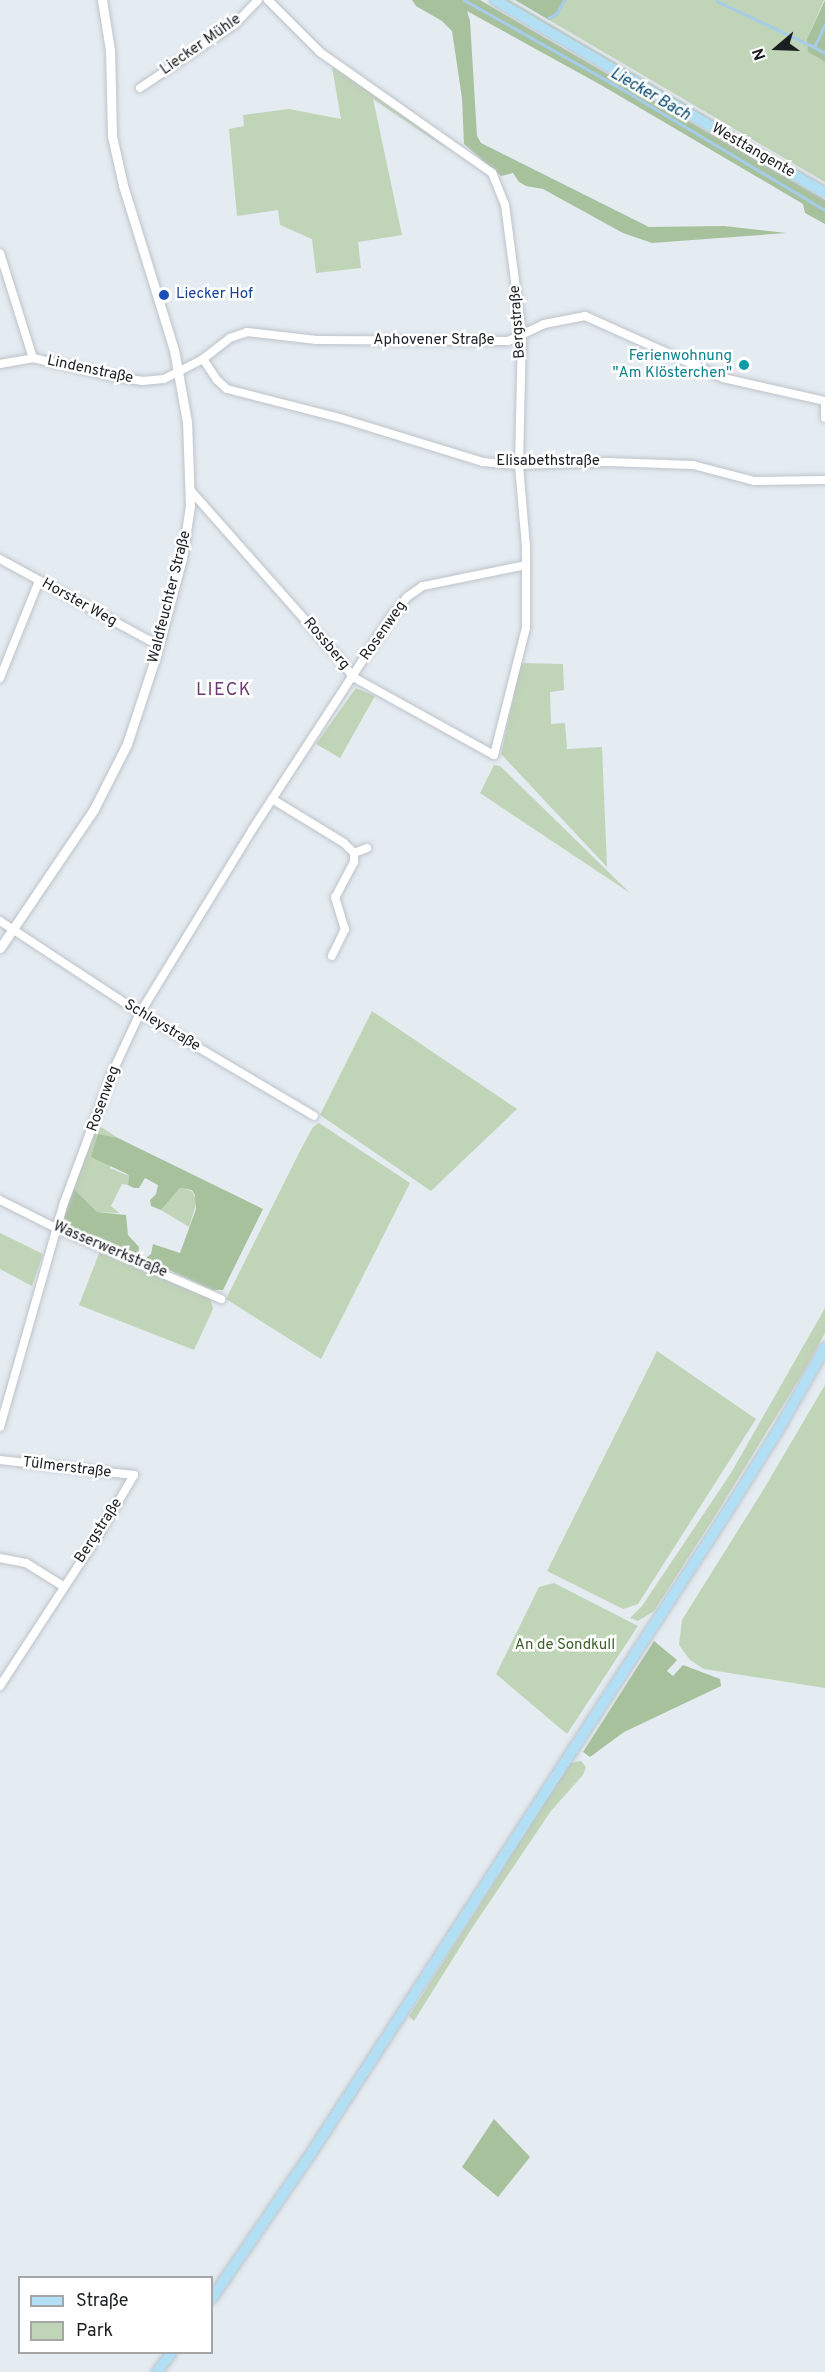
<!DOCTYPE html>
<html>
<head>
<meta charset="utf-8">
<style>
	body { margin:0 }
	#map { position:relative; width:825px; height:2372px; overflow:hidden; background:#e4ebf1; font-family:Overpass,sans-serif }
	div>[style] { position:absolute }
	.green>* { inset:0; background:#c0d4b7 }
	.forest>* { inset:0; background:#a7c19c }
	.stream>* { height:3px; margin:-1.5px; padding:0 1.5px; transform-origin:1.5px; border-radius:1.5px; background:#a6ccea }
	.roads { filter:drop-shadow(0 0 2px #bdc3c9) drop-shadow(0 0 2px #bdc3c9) }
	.minor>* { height:8px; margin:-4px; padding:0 4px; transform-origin:4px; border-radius:4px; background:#fff }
	.tertiary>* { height:9px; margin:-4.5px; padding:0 4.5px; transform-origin:4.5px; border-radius:4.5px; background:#fff }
	.secondary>* { height:10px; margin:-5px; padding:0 5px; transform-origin:5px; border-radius:5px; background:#b2dff4 }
	.dots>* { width:16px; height:16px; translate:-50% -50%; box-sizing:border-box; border:3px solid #fff; border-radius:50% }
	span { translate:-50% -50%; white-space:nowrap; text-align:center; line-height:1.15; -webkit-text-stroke:5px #fff; paint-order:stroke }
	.street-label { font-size:15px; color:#1c1f21 }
	.transit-label { font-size:15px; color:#164399 }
	.left { translate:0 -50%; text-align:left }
	.culture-label { font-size:15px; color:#0d838f }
	.right { translate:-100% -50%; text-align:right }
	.park-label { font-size:15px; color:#3e612d }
	.water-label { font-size:16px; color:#03456c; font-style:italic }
	.quarter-label { font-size:18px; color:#6a3b70; letter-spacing:1.5px }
	.legend { position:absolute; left:18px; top:2276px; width:195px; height:78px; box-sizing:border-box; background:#fff; border:2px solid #a4a5a6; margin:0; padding:8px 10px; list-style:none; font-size:18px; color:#1c1f21 }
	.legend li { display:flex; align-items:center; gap:12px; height:30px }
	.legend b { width:30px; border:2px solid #a4a5a6 }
	.north { position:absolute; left:747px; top:18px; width:60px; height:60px; -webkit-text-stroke:4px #fff; paint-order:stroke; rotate:251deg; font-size:16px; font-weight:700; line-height:24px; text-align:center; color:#1c1f21 }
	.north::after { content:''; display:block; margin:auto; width:21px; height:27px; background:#1c1f21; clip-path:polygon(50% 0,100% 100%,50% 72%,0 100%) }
</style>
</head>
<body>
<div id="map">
	<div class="green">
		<i style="clip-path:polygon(504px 0,509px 0,825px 186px,825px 189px)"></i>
		<i style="clip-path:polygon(565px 0,824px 0,807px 39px,816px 57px,825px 62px,825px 182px,549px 20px,558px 16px)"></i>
		<i style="clip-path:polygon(332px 67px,378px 94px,450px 151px,373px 99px,402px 235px,358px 242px,361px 268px,316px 273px,312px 239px,280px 225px,278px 210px,237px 216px,229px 129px,244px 126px,243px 115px,289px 109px,341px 119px)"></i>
		<i style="clip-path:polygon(521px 663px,563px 664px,564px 690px,550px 692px,551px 724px,565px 723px,567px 749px,602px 747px,607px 867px,501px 754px)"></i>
		<i style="clip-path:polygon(356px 688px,375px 696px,340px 758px,316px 744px)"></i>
		<i style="clip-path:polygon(494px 765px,500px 766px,630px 893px,480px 793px)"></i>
		<i style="clip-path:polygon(372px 1011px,517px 1109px,431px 1191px,320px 1115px)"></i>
		<i style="clip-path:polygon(319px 1123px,410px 1183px,321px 1359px,226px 1299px,301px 1149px,313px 1127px)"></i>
		<i style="clip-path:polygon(98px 1125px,118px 1138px,108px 1138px,110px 1168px,129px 1176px,128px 1185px,122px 1184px,111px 1206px,119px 1213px,97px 1212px,73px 1188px)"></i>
		<i style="clip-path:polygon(180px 1188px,192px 1191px,197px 1201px,189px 1227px,161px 1210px)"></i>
		<i style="clip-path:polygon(0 1233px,43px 1254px,32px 1286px,0 1269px)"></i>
		<i style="clip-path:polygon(100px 1251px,210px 1298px,213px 1309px,194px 1350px,79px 1305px)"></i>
		<i style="clip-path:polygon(825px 1308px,825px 1333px,806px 1368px,715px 1516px,654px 1611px,638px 1621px,630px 1618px,642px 1606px,731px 1473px)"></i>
		<i style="clip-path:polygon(657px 1351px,756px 1419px,638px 1604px,623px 1609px,547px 1571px)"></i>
		<i style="clip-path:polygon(825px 1385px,825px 1688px,704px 1669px,690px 1660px,679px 1645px,682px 1620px,762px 1492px)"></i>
		<i style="clip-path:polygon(554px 1583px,638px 1626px,567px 1734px,496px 1674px,539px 1587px)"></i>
		<i style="clip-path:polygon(581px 1761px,586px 1767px,583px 1775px,551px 1811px,472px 1928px,414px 2021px,409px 2016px,570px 1763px)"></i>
	</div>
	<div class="forest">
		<i style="clip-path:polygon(412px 0,480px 0,825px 200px,825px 224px,805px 213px,803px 204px,601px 85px,467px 11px,470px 21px,477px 136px,481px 143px,649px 227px,724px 226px,786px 233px,652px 243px,623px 233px,543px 189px,526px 186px,519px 182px,513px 173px,501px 176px,464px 144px,462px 98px,452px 31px,442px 21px,416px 6px)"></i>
		<i style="clip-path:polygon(515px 0,565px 0,558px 16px,549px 20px)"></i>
		<i style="clip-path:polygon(825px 0,825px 62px,808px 52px,807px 39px)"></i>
		<i style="clip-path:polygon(98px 1134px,118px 1138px,263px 1209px,223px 1290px,213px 1290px,145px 1259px,151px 1254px,153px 1244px,180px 1253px,196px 1209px,195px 1195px,192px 1190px,180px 1188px,161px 1210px,151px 1206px,150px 1200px,156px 1194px,158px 1185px,145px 1178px,139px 1188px,134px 1188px,128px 1185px,129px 1176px,127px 1174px,91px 1157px)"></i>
		<i style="clip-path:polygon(73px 1188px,97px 1212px,126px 1215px,128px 1235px,139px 1247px,138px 1257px,67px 1230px,63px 1220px)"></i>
		<i style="clip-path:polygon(654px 1641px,677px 1660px,667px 1671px,673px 1676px,683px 1665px,720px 1679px,721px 1686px,624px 1732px,590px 1757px,583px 1752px)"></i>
		<i style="clip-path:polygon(494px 2119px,530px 2157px,498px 2197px,462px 2167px)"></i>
	</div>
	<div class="stream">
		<i style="left:464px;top:0;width:173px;rotate:29.4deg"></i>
		<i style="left:615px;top:85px;width:244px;rotate:30.8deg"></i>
		<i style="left:717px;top:1px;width:107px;rotate:25.4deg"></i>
		<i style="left:814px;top:47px;width:25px;rotate:-64deg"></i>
		<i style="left:548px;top:18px;width:9px;rotate:-27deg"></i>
		<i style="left:556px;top:14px;width:16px;rotate:-60deg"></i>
		<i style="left:814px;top:47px;width:13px;rotate:29deg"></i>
	</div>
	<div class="roads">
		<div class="minor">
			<i style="left:140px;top:88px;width:115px;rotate:-34deg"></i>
			<i style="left:235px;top:24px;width:33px;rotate:-46deg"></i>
			<i style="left:0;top:253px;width:110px;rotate:72.6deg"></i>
			<i style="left:203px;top:359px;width:25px;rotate:56deg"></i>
			<i style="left:217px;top:380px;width:13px;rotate:42deg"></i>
			<i style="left:227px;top:389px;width:117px;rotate:14.4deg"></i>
			<i style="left:340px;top:418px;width:150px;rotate:17.1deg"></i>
			<i style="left:483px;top:462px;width:36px;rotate:5deg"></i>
			<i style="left:519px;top:465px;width:88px;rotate:-2deg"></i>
			<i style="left:607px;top:462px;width:86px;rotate:2deg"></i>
			<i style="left:693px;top:465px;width:63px;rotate:14.7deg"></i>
			<i style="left:754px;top:481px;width:71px;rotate:-0.8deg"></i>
			<i style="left:0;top:364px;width:34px;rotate:-10deg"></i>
			<i style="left:33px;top:358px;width:84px;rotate:13deg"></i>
			<i style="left:115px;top:377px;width:27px;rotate:8deg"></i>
			<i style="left:142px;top:381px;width:22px;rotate:-5deg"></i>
			<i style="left:164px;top:379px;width:44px;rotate:-27.1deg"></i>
			<i style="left:203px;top:359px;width:34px;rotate:-38deg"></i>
			<i style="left:230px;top:338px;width:18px;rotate:-19deg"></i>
			<i style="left:247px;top:332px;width:70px;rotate:6.5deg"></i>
			<i style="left:317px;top:340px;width:191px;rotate:0.3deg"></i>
			<i style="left:508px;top:341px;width:40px;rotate:-25deg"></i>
			<i style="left:544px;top:324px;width:42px;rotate:-11deg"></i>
			<i style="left:585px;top:316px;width:151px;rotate:24.2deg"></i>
			<i style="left:723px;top:378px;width:105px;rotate:12.7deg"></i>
			<i style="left:825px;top:401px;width:17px;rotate:90deg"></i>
			<i style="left:191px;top:491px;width:222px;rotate:48.5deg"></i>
			<i style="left:338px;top:657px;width:25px;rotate:53deg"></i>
			<i style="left:353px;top:677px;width:161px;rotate:29deg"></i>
			<i style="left:494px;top:755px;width:131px;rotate:-75.9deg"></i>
			<i style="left:526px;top:628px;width:81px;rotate:-90deg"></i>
			<i style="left:526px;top:547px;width:82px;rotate:-94.9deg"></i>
			<i style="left:519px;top:465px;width:131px;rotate:-88.7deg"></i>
			<i style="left:522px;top:334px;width:130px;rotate:-97.5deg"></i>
			<i style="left:505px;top:205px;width:35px;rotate:-112deg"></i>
			<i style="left:492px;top:173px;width:210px;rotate:-144.9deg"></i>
			<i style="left:320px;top:52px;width:74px;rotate:-135deg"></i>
			<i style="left:0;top:559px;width:180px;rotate:28.6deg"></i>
			<i style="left:0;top:678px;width:105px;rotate:-68.1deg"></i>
			<i style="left:272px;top:799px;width:84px;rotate:31.4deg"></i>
			<i style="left:344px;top:843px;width:14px;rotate:45deg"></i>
			<i style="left:354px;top:853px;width:9px;rotate:90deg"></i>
			<i style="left:354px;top:862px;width:40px;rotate:118deg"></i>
			<i style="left:335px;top:897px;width:34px;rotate:73deg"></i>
			<i style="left:345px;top:929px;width:30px;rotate:116deg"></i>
			<i style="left:354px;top:853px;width:14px;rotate:-21deg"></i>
			<i style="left:0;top:921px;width:168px;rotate:33.3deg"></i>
			<i style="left:140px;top:1013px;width:202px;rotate:30.6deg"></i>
			<i style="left:0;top:1200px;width:63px;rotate:26.6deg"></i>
			<i style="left:56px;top:1228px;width:180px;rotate:23.3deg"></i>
			<i style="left:0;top:1427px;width:233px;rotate:-74.1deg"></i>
			<i style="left:64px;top:1203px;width:139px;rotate:-69.7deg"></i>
			<i style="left:112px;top:1073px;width:66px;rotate:-65deg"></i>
			<i style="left:140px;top:1013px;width:215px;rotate:-58.5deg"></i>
			<i style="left:252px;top:830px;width:254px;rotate:-56.9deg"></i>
			<i style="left:391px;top:617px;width:26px;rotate:-51deg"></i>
			<i style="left:407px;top:597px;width:19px;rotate:-35deg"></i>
			<i style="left:423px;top:586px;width:105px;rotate:-11.5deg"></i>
			<i style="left:0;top:1460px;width:135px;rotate:6.4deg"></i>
			<i style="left:134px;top:1475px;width:65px;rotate:120.5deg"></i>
			<i style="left:101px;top:1531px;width:185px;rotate:123.1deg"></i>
			<i style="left:0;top:1558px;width:26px;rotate:11deg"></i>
			<i style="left:26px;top:1563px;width:44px;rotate:31.9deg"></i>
		</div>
		<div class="tertiary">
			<i style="left:0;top:948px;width:168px;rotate:-55.9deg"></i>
			<i style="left:94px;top:809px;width:73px;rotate:-63.1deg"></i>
			<i style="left:127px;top:744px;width:89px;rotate:-71.8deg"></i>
			<i style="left:155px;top:659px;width:105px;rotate:-75deg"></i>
			<i style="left:182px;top:558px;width:53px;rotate:-81.3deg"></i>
			<i style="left:190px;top:506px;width:84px;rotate:-92deg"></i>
			<i style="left:187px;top:422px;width:73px;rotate:-100.2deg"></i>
			<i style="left:174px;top:350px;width:173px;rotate:-107.2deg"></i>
			<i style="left:123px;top:185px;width:50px;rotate:-102.7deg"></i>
			<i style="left:112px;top:136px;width:86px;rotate:-91.3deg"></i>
			<i style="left:110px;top:50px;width:51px;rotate:-99.1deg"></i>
		</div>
		<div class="secondary">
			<i style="left:495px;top:0;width:382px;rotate:30.3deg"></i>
			<i style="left:212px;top:2298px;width:177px;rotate:-55.6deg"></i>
			<i style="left:312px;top:2152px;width:757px;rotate:-57.02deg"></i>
			<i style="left:724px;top:1517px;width:100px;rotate:-58.1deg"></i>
			<i style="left:777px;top:1432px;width:97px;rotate:-60.3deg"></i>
			<i style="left:157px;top:2372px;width:25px;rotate:-53deg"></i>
		</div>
	</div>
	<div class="dots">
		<i style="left:164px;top:295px;background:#1a4fb4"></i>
		<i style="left:744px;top:365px;background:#0f9aa8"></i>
	</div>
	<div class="street-label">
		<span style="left:201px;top:45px;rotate:-35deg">Liecker Mühle</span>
		<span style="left:753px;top:151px;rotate:30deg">Westtangente</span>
		<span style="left:518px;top:322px;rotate:-94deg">Bergstraße</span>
		<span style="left:434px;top:341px">Aphovener Straße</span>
		<span style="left:90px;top:370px;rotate:12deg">Lindenstraße</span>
		<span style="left:548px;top:462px">Elisabethstraße</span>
		<span style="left:170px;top:597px;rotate:-76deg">Waldfeuchter Straße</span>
		<span style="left:79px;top:603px;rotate:29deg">Horster Weg</span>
		<span style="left:384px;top:631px;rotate:-55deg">Rosenweg</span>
		<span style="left:326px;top:644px;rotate:50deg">Rossberg</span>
		<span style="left:162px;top:1026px;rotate:31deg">Schleystraße</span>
		<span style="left:104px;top:1099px;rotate:-70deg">Rosenweg</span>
		<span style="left:110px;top:1250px;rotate:23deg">Wasserwerkstraße</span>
		<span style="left:67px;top:1468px;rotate:7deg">Tülmerstraße</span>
		<span style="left:99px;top:1531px;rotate:-57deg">Bergstraße</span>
	</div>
	<div class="transit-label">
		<span class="left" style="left:176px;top:295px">Liecker Hof</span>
	</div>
	<div class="culture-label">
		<span class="right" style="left:732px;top:365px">Ferienwohnung<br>"Am Klösterchen"</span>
	</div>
	<div class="park-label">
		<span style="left:565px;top:1646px">An de Sondkull</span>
	</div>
	<div class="water-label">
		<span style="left:650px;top:95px;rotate:30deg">Liecker Bach</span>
	</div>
	<div class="quarter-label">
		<span style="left:224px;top:691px">LIECK</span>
	</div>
	<ul class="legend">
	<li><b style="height:8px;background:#b2dff4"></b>Straße</li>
	<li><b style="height:16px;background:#c0d4b7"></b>Park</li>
	</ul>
	<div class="north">N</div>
</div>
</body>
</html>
